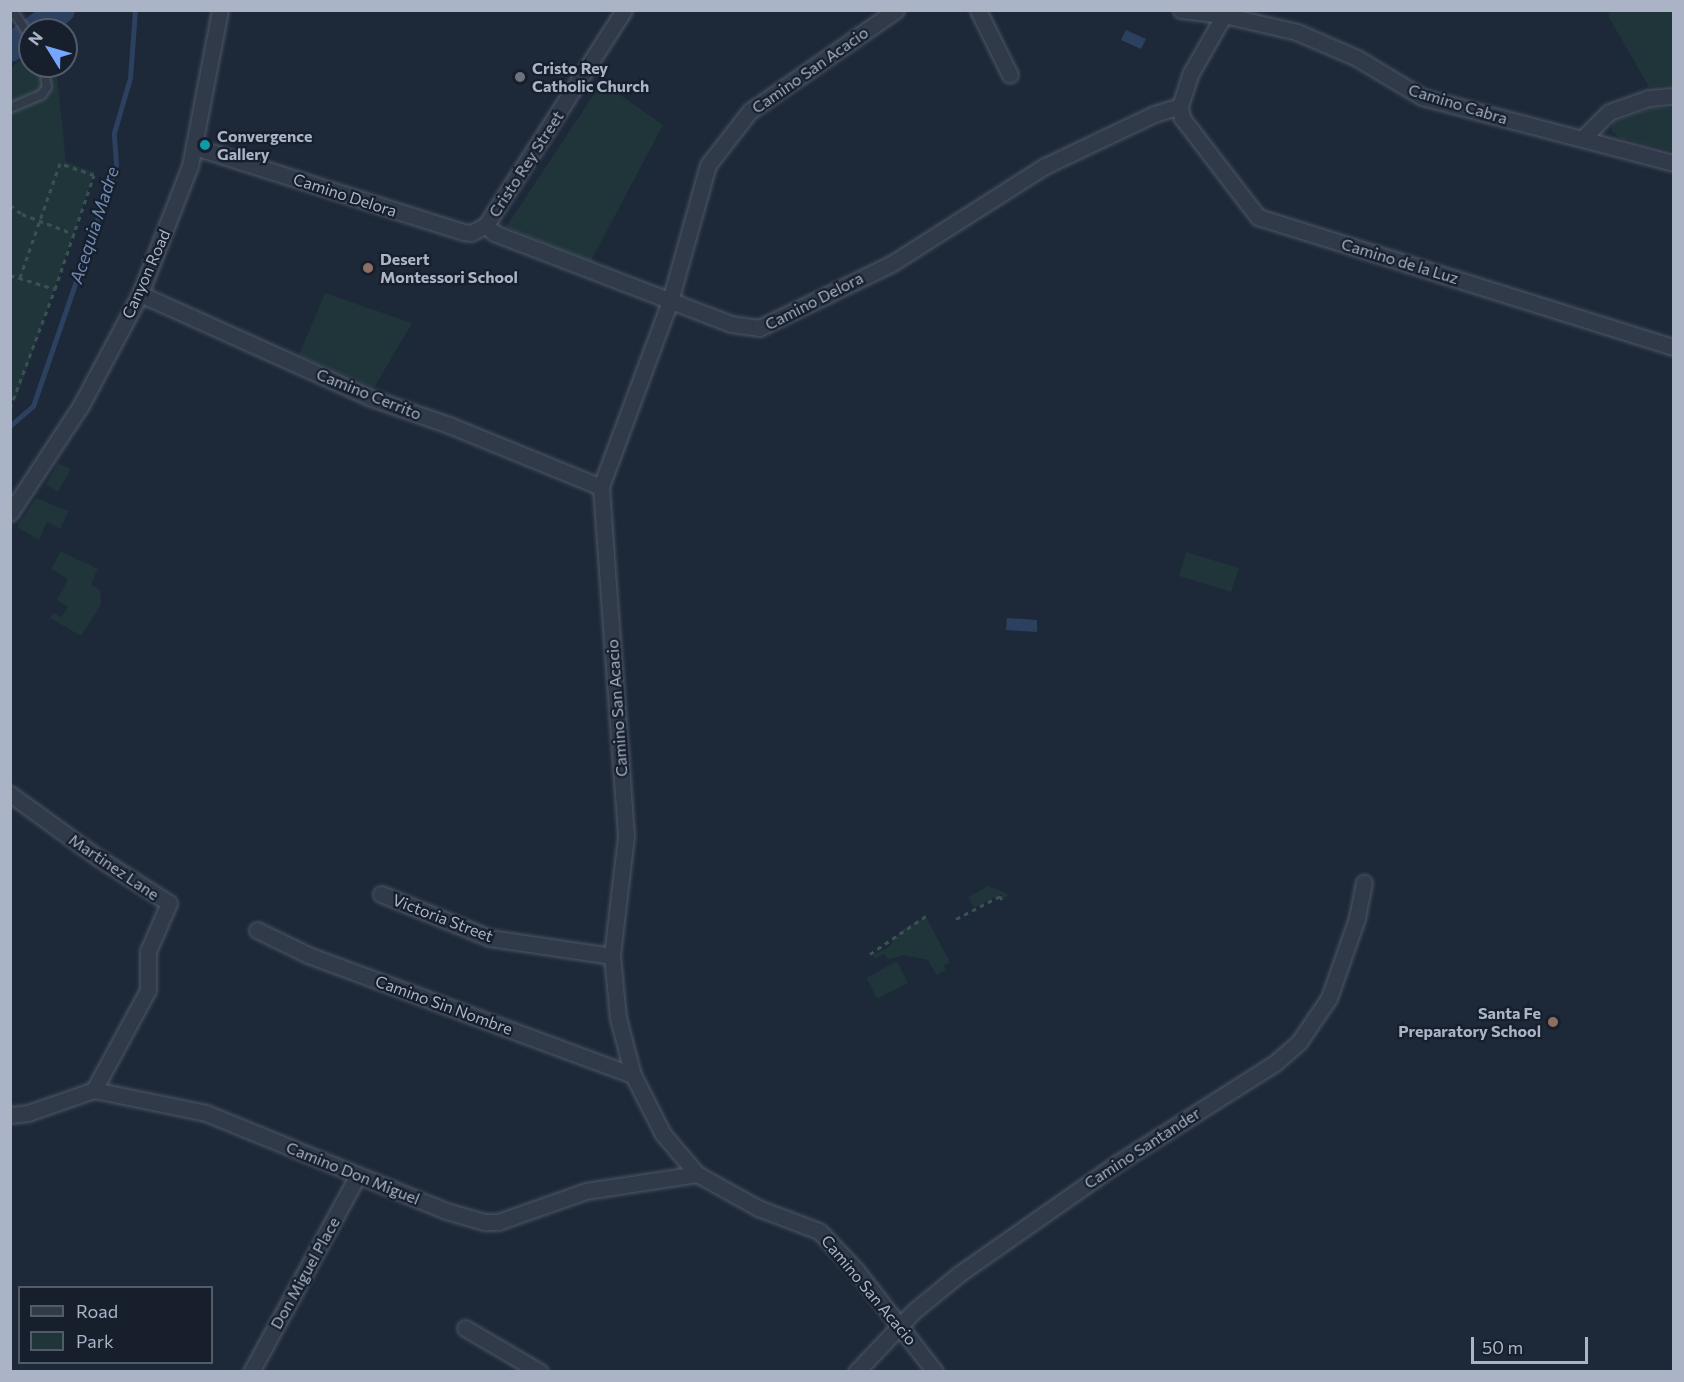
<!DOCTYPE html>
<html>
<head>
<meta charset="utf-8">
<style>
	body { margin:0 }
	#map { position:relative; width:1684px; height:1382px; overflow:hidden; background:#1d2838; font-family:Commissioner,sans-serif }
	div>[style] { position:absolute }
	.green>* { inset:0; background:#1f3539 }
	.water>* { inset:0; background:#2c405f }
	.stream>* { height:4.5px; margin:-2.25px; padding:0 2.25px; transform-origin:2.25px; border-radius:2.25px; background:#2c405f }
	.river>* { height:28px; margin:-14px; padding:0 14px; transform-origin:14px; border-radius:14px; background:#2c405f }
	.path>* { height:3px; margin-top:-1.5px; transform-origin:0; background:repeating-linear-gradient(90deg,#3a5154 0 4.5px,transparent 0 9px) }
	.roads { filter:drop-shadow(0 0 2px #4e5767) drop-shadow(0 0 2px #4e5767) }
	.lane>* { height:8px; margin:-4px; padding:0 4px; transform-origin:4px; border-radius:4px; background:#313a49 }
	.street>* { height:15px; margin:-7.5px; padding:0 7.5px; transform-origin:7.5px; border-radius:7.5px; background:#313a49 }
	.dots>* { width:16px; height:16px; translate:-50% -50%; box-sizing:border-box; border:3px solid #171f2d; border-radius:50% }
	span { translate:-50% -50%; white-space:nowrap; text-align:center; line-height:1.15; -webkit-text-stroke:4.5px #171f2d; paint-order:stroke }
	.poi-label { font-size:16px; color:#aab4c6; font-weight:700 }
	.left { translate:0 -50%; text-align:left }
	.right { translate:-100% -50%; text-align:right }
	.street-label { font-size:16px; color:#aab4c6 }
	.water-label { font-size:18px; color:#6f89b2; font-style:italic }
	.frame { position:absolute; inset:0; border:12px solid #aab4c6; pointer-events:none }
	.legend { position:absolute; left:18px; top:1286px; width:195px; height:78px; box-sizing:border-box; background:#171f2d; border:2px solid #525b6a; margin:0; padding:8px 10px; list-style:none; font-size:18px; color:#aab4c6 }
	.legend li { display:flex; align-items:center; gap:12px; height:30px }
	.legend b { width:30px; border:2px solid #525b6a }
	.north { position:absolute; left:18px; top:18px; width:60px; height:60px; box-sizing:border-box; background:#171f2d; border:2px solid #525b6a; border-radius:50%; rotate:307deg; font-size:16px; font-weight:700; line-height:24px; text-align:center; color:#aab4c6 }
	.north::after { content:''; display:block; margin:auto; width:21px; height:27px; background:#76a6ff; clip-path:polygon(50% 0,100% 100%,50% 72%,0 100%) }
	.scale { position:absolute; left:1471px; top:1337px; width:117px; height:27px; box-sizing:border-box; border:3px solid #aab4c6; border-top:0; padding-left:8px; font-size:18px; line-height:21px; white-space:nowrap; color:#aab4c6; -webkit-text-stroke:4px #171f2d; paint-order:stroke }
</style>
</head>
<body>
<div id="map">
	<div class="green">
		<i style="clip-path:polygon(1611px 10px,1673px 11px,1673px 85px,1649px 87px,1608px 16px)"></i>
		<i style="clip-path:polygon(30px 54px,30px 66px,56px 66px,66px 162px,95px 172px,17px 397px,11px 403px,11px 67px)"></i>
		<i style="clip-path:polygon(602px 82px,663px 125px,591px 261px,506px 227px)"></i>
		<i style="clip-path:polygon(1653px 108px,1673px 108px,1673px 151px,1619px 138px,1611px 131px,1612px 122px)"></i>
		<i style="clip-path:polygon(325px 293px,412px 323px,374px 388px,299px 355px)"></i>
		<i style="clip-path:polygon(58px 463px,71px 469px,58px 492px,46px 485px)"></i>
		<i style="clip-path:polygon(36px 498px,69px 511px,60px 529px,47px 522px,39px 540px,17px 527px)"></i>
		<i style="clip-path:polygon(61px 551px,98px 569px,91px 584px,100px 590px,101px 605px,81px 636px,50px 618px,53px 613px,61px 617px,68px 607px,57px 600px,68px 579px,51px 569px)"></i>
		<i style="clip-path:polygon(1186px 552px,1239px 568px,1231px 592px,1179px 576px)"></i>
		<i style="clip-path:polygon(988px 886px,1010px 895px,1004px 899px,1001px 894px,974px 908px,968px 897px)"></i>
		<i style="clip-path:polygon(926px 917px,950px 962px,944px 965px,946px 970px,936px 975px,928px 960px,903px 955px,888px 960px,884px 954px,874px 959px,873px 955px,889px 947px,903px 929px)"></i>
		<i style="clip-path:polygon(897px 961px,908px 983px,877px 999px,866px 978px)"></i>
	</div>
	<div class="water">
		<i style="clip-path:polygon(1126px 30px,1146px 39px,1141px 49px,1121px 40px)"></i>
		<i style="clip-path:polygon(1007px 618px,1037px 620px,1037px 632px,1006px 630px)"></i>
	</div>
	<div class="stream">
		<i style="left:10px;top:426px;width:30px;rotate:-41deg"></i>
		<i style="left:33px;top:406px;width:255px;rotate:-71deg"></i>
		<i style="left:116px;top:165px;width:32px;rotate:-94deg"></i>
		<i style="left:114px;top:133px;width:57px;rotate:-73.8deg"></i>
		<i style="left:130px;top:78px;width:68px;rotate:-85.8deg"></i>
	</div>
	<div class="river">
		<i style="left:34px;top:30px;width:34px;rotate:-37deg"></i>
		<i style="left:10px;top:48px;width:25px;rotate:-37deg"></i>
	</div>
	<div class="path">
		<i style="left:10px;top:205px;width:15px;rotate:37deg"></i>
		<i style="left:22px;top:214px;width:56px;rotate:21deg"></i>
		<i style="left:10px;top:275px;width:47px;rotate:17.3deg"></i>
		<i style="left:55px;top:289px;width:120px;rotate:-71.1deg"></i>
		<i style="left:94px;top:175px;width:36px;rotate:-161deg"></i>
		<i style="left:60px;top:163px;width:121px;rotate:109.3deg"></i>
		<i style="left:10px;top:408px;width:127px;rotate:-69.3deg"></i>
		<i style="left:956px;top:919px;width:50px;rotate:-27.6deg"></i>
		<i style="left:1000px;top:896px;width:4px;rotate:63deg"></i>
		<i style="left:870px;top:954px;width:68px;rotate:-34.2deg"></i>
	</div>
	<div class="roads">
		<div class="lane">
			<i style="left:12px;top:10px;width:32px;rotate:56deg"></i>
			<i style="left:10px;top:108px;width:34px;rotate:-23deg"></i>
			<i style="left:41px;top:95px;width:10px;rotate:-53deg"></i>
			<i style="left:47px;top:87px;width:21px;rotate:-101deg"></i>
		</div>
		<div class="street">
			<i style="left:896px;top:10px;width:178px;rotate:145.3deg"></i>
			<i style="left:750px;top:111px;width:68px;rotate:127.9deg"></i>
			<i style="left:708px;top:165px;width:141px;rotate:105.6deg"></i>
			<i style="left:670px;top:301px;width:198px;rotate:110.4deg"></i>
			<i style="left:601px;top:487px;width:350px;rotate:85.9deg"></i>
			<i style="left:626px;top:836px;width:121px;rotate:96.7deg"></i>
			<i style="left:612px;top:956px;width:62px;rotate:84.5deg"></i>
			<i style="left:618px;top:1018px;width:59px;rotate:75.3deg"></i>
			<i style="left:633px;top:1075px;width:66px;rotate:63deg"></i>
			<i style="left:663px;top:1134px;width:52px;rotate:49.6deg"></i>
			<i style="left:697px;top:1174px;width:70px;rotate:29.1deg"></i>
			<i style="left:758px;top:1208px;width:65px;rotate:20.7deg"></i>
			<i style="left:819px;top:1231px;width:54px;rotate:46.5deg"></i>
			<i style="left:856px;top:1270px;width:129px;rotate:52.2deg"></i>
			<i style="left:978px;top:10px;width:72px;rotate:63.8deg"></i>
			<i style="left:1181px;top:10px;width:43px;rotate:6.6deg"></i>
			<i style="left:1224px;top:15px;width:75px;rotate:13.1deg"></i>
			<i style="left:1297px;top:32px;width:65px;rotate:23.4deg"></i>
			<i style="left:1357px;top:58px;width:76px;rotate:31deg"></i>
			<i style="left:1422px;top:97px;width:260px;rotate:14.7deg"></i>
			<i style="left:1180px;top:106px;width:12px;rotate:81deg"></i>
			<i style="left:1182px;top:118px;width:125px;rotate:52.5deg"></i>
			<i style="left:1258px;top:217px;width:436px;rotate:17.4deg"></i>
			<i style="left:1582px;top:139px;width:38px;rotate:-45deg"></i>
			<i style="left:1609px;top:112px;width:42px;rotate:-19.3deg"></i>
			<i style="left:1649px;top:98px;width:25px;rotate:-5deg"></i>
			<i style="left:195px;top:147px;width:281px;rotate:17.6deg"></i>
			<i style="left:463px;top:232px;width:8px;rotate:7deg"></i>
			<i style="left:471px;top:233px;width:17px;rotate:-28deg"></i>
			<i style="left:486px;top:225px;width:11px;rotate:45deg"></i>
			<i style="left:494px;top:233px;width:254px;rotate:21deg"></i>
			<i style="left:731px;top:324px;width:28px;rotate:8deg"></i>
			<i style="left:759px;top:328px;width:147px;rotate:-25.9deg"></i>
			<i style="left:891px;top:264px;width:183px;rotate:-32.5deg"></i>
			<i style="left:1045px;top:166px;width:121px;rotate:-25.5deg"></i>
			<i style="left:1154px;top:114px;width:27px;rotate:-17deg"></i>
			<i style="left:1180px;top:106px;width:35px;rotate:-72deg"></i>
			<i style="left:1191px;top:73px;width:67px;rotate:-60.4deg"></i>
			<i style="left:486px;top:225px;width:255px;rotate:-57.3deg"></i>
			<i style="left:140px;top:294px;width:253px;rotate:24.2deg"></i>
			<i style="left:371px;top:398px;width:83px;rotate:19.1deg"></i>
			<i style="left:449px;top:425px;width:164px;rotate:22.2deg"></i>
			<i style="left:10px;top:513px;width:127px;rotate:-56.6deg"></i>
			<i style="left:80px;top:407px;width:128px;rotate:-62deg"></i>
			<i style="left:140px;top:294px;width:137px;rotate:-68.7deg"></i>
			<i style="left:190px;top:166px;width:159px;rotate:-79.1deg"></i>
			<i style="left:10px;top:794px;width:107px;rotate:35.9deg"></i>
			<i style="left:97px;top:857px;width:85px;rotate:32.6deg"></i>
			<i style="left:169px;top:903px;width:52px;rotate:113.6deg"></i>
			<i style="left:148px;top:951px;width:39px;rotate:90deg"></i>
			<i style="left:148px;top:990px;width:114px;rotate:118.4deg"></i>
			<i style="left:381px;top:894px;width:118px;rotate:22deg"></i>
			<i style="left:490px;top:938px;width:123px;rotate:8.4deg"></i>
			<i style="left:257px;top:930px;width:57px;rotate:26.1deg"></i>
			<i style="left:308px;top:955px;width:346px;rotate:20.3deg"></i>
			<i style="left:10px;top:1115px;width:18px;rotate:-6deg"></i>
			<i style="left:28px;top:1113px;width:70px;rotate:-19.2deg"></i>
			<i style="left:94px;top:1090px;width:114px;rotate:11.6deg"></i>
			<i style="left:206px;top:1113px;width:259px;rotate:22.2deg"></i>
			<i style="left:446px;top:1211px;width:41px;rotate:15.8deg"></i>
			<i style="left:485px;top:1222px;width:13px"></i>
			<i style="left:498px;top:1222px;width:93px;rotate:-19.4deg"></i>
			<i style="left:586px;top:1191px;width:112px;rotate:-8.7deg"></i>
			<i style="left:465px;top:1328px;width:87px;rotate:30.4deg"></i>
			<i style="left:251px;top:1372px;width:224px;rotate:-61.5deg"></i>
			<i style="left:856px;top:1372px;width:84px;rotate:-46.4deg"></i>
			<i style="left:914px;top:1311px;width:58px;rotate:-39.4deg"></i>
			<i style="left:959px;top:1274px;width:195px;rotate:-35deg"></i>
			<i style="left:1119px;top:1162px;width:185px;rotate:-32.4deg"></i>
			<i style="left:1275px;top:1063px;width:32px;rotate:-41deg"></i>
			<i style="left:1299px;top:1042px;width:53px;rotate:-55.7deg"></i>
			<i style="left:1329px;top:998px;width:85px;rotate:-70.7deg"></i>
			<i style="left:1357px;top:918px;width:36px;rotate:-79deg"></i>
		</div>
	</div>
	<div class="dots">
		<i style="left:520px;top:77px;background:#6b7280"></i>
		<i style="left:205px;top:145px;background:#0f9aa8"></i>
		<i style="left:368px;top:268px;background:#8d6e63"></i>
		<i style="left:1553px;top:1022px;background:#8d6e63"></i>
	</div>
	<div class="poi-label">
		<span class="left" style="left:532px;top:77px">Cristo Rey<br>Catholic Church</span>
		<span class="left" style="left:217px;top:145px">Convergence<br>Gallery</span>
		<span class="left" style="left:380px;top:268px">Desert<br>Montessori School</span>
		<span class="right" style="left:1541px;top:1022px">Santa Fe<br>Preparatory School</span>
	</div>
	<div class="street-label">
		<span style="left:810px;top:70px;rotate:-35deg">Camino San Acacio</span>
		<span style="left:1458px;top:104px;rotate:17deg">Camino Cabra</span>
		<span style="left:526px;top:164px;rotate:-57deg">Cristo Rey Street</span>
		<span style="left:345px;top:195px;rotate:18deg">Camino Delora</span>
		<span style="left:1400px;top:261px;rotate:17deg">Camino de la Luz</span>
		<span style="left:146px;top:274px;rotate:-66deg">Canyon Road</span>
		<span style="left:814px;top:301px;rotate:-27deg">Camino Delora</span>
		<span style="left:369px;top:394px;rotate:22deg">Camino Cerrito</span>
		<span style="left:617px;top:708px;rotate:-94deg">Camino San Acacio</span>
		<span style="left:114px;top:867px;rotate:34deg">Martinez Lane</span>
		<span style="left:443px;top:918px;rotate:21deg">Victoria Street</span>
		<span style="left:444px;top:1005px;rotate:20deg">Camino Sin Nombre</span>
		<span style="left:1142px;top:1148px;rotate:-33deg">Camino Santander</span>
		<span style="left:353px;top:1173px;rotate:22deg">Camino Don Miguel</span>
		<span style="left:305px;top:1273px;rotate:-61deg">Don Miguel Place</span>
		<span style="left:869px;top:1290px;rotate:50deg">Camino San Acacio</span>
	</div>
	<div class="water-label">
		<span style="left:94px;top:225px;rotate:-72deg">Acequia Madre</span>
	</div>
	<div class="frame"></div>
	<ul class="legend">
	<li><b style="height:8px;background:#313a49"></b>Road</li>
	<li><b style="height:16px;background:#1f3539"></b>Park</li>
	</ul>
	<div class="north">N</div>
	<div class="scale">50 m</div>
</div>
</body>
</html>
